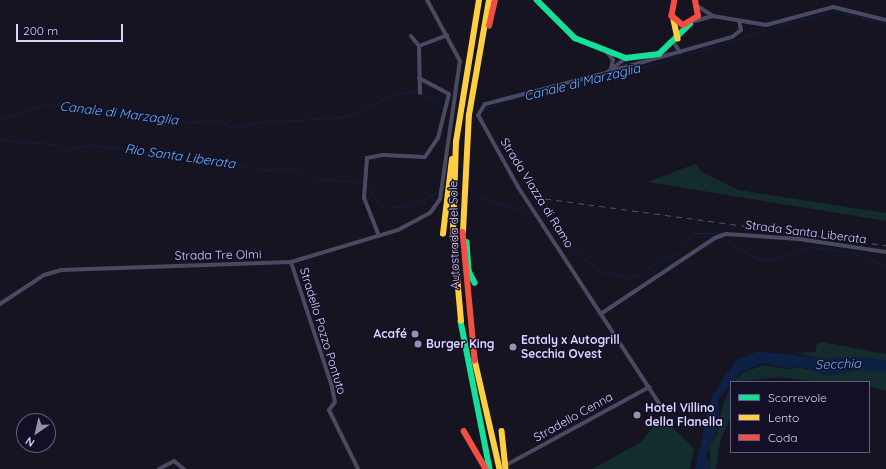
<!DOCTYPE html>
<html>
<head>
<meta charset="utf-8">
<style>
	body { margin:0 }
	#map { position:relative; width:886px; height:469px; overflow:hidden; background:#161421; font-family:Quicksand,sans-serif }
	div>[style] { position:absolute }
	.green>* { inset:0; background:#132c2d }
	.water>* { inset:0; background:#0d2144 }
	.stream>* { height:1px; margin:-0.5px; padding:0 0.5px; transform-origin:0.5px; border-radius:0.5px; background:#0d2144 }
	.street>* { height:4px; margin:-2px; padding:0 2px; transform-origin:2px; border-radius:2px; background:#4a4962 }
	.fast>* { height:5.5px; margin:-2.75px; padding:0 2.75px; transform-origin:2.75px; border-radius:2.75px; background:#16e098 }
	.slow>* { height:5.5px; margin:-2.75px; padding:0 2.75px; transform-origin:2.75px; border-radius:2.75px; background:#ffcf43 }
	.jam>* { height:5.5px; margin:-2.75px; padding:0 2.75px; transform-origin:2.75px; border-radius:2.75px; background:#f24e42 }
	.rail>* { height:1px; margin-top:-0.5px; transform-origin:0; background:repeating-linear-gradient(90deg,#43596b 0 6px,transparent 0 11px) }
	.dots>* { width:11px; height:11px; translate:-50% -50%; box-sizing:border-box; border:2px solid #130f26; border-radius:50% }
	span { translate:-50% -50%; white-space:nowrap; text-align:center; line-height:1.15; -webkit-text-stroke:3px #130f26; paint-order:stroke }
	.street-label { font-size:12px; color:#d9d4ff }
	.poi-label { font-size:12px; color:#d9d4ff; font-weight:700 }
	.right { translate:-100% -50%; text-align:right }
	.left { translate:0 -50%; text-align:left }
	.water-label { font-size:13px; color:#62b6ff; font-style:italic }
	.legend { position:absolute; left:730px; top:381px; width:140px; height:72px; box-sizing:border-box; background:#130f26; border:1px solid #625e7d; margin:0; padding:5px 7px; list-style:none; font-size:12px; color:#d9d4ff }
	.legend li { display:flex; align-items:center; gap:8px; height:20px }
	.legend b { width:20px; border:1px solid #625e7d }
	.north { position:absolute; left:16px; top:413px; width:40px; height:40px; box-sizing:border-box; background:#130f26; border:1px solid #625e7d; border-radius:50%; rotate:214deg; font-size:11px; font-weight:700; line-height:16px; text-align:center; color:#d9d4ff }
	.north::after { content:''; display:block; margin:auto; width:14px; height:18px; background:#9591b1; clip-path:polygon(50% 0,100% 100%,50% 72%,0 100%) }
	.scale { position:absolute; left:16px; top:24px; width:107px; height:18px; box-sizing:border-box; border:2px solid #d9d4ff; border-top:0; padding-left:5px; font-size:12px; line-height:14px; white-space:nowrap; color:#d9d4ff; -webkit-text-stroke:3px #130f26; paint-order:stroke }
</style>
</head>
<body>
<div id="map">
	<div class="green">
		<i style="clip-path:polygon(695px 164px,702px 172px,738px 190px,886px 213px,886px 221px,648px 182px)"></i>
		<i style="clip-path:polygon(822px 342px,886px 354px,886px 361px,861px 357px,824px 359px,795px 353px,815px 352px,817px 344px)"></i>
		<i style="clip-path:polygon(763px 365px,789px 369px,798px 367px,832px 376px,855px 370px,886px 371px,886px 391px,869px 386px,869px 382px,818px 382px,779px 377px,733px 382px,742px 373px)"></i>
		<i style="clip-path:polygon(731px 385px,731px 416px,720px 442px,716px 469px,710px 469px,710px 445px,717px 435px,722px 408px)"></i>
		<i style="clip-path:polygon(661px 416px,694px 448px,690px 469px,592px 469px,641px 442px)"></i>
	</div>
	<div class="water">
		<i style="clip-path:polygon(758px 351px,824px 359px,861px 357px,886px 361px,886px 371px,855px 370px,832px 376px,798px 366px,788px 368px,763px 363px,741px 372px,718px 400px,720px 421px,706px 457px,711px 464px,708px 469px,695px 469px,711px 398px,735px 361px)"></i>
	</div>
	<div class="stream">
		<i style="left:794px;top:22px;width:41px;rotate:-15.8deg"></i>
		<i style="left:833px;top:11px;width:54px;rotate:12.8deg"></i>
		<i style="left:688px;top:54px;width:108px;rotate:-16.8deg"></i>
		<i style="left:557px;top:88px;width:23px;rotate:-7deg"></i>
		<i style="left:580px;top:85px;width:106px;rotate:-15.9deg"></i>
		<i style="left:421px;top:91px;width:27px;rotate:39deg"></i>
		<i style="left:484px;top:109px;width:33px;rotate:-20deg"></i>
		<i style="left:0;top:120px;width:49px;rotate:-20.3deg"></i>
		<i style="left:46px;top:103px;width:137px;rotate:8deg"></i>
		<i style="left:182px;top:122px;width:39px;rotate:-1deg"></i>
		<i style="left:221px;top:121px;width:14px;rotate:30deg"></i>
		<i style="left:233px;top:128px;width:29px;rotate:-12deg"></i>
		<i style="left:261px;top:122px;width:85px;rotate:-3.4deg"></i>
		<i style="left:346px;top:117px;width:48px;rotate:-26deg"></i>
		<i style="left:389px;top:96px;width:30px;rotate:-12deg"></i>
		<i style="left:0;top:140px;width:53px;rotate:4.3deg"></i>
		<i style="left:53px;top:144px;width:14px;rotate:25deg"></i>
		<i style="left:66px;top:150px;width:25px;rotate:-12deg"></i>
		<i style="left:90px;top:145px;width:49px;rotate:5.8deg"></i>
		<i style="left:139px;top:150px;width:50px;rotate:11.5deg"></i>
		<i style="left:188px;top:160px;width:37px;rotate:2deg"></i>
		<i style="left:225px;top:161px;width:38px;rotate:14deg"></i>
		<i style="left:262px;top:170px;width:28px;rotate:-2deg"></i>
		<i style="left:290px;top:169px;width:29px;rotate:20deg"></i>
		<i style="left:317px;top:179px;width:46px;rotate:3.7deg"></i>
		<i style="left:366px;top:183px;width:22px;rotate:60deg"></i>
		<i style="left:377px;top:202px;width:13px;rotate:29deg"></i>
		<i style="left:388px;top:208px;width:24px;rotate:-7deg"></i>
		<i style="left:412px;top:205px;width:30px;rotate:-28deg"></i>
		<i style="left:476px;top:196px;width:56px;rotate:16.5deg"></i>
		<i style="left:543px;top:210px;width:13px;rotate:29deg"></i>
		<i style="left:554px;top:216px;width:15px;rotate:74deg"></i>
		<i style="left:558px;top:230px;width:16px;rotate:52deg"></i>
		<i style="left:723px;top:239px;width:43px;rotate:29.6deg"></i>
		<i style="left:760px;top:260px;width:16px;rotate:-4deg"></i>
		<i style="left:776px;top:259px;width:37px;rotate:-19deg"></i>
		<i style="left:811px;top:247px;width:43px;rotate:7.9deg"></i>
		<i style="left:854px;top:253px;width:35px;rotate:22deg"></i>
		<i style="left:570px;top:247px;width:35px;rotate:40deg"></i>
		<i style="left:597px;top:270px;width:31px;rotate:15deg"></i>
		<i style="left:627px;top:278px;width:16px;rotate:-18deg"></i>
		<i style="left:642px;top:273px;width:19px;rotate:-39deg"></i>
		<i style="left:657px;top:261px;width:23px;rotate:-18deg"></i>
		<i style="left:679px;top:254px;width:25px;rotate:-58deg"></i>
		<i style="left:692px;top:233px;width:28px"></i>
	</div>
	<div class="street">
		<i style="left:699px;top:7px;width:17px;rotate:33deg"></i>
		<i style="left:713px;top:16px;width:54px;rotate:9.6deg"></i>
		<i style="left:766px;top:25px;width:69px;rotate:-15deg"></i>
		<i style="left:833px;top:7px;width:55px;rotate:13.8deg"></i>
		<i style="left:695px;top:21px;width:19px;rotate:-16deg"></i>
		<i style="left:411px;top:36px;width:13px;rotate:51deg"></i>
		<i style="left:674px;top:43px;width:11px;rotate:56deg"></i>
		<i style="left:607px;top:52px;width:10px;rotate:53deg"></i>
		<i style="left:613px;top:60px;width:9px;rotate:103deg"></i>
		<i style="left:626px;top:58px;width:25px;rotate:143deg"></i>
		<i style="left:606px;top:73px;width:125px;rotate:165.6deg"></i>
		<i style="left:485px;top:104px;width:13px;rotate:122deg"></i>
		<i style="left:478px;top:115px;width:82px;rotate:60.9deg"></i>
		<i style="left:518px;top:187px;width:258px;rotate:56.9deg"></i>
		<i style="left:611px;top:71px;width:126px;rotate:-15.7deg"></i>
		<i style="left:732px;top:37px;width:11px;rotate:-38deg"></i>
		<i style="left:741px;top:30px;width:10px;rotate:-101deg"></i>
		<i style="left:420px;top:93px;width:47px;rotate:-91.2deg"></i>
		<i style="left:419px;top:46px;width:30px;rotate:-21deg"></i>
		<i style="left:379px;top:236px;width:41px;rotate:-111.5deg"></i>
		<i style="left:364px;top:198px;width:40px;rotate:-85.7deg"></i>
		<i style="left:367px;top:158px;width:16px;rotate:-11deg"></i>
		<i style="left:383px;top:155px;width:42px;rotate:2.7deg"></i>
		<i style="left:425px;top:157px;width:23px;rotate:-56deg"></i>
		<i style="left:438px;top:138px;width:45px;rotate:-76deg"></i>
		<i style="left:449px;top:94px;width:34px;rotate:-152deg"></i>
		<i style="left:291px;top:262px;width:132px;rotate:71.8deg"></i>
		<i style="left:332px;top:387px;width:15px;rotate:79deg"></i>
		<i style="left:335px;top:402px;width:10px;rotate:127deg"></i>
		<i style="left:329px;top:410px;width:66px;rotate:63.8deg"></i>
		<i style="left:0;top:304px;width:53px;rotate:-33.4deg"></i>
		<i style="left:44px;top:275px;width:18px;rotate:-16deg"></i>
		<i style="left:61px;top:270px;width:230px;rotate:-2deg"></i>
		<i style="left:291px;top:262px;width:112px;rotate:-16.7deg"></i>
		<i style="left:398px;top:230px;width:36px;rotate:-28deg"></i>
		<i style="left:430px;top:213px;width:17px;rotate:-54deg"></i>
		<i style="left:440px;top:199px;width:139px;rotate:-81.8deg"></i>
		<i style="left:460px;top:61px;width:69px;rotate:-118.4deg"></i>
		<i style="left:602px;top:313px;width:136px;rotate:-33.6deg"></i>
		<i style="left:715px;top:238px;width:12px;rotate:-20deg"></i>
		<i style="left:726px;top:234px;width:73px;rotate:3.9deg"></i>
		<i style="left:799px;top:239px;width:88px;rotate:8.5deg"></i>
		<i style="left:508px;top:464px;width:161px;rotate:-28.6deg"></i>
		<i style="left:159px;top:469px;width:17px;rotate:-28deg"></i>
		<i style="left:174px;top:461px;width:13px;rotate:39deg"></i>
	</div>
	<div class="fast">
		<i style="left:537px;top:0;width:54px;rotate:45deg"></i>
		<i style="left:575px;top:38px;width:55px;rotate:21.4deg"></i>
		<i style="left:626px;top:58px;width:33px;rotate:-7deg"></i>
		<i style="left:659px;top:54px;width:43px;rotate:-44.1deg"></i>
		<i style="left:467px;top:242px;width:29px;rotate:86deg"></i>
		<i style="left:469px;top:271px;width:13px;rotate:63deg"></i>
		<i style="left:461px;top:321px;width:151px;rotate:78.9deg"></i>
	</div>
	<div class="slow">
		<i style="left:674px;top:20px;width:19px;rotate:78deg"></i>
		<i style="left:463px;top:232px;width:117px;rotate:-87.1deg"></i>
		<i style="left:469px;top:115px;width:117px;rotate:-80.1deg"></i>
		<i style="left:443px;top:234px;width:75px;rotate:-83.1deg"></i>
		<i style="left:461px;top:321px;width:89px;rotate:-95.1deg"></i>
		<i style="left:453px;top:232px;width:90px;rotate:-88.1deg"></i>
		<i style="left:456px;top:142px;width:144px;rotate:-80.8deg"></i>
		<i style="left:475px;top:360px;width:112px;rotate:77.1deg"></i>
		<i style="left:502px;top:431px;width:38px;rotate:84deg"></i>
	</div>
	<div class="jam">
		<i style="left:675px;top:0;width:16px;rotate:101deg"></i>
		<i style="left:672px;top:16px;width:14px;rotate:39deg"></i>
		<i style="left:683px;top:25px;width:17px;rotate:-31deg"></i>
		<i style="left:698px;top:16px;width:16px;rotate:-101deg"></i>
		<i style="left:489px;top:26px;width:27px;rotate:-77deg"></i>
		<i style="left:463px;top:232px;width:129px;rotate:84.6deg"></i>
		<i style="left:464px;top:431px;width:44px;rotate:59.9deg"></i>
	</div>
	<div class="rail">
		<i style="left:534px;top:197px;width:355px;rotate:7.8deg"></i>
	</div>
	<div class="dots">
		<i style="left:415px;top:334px;background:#9591b1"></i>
		<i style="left:418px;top:344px;background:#9591b1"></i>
		<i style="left:513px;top:347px;background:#9591b1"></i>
		<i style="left:637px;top:415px;background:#9591b1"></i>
	</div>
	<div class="street-label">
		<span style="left:537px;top:193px;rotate:58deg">Strada Viazza di Ramo</span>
		<span style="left:806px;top:232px;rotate:7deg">Strada Santa Liberata</span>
		<span style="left:454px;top:235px;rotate:-91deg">Autostrada del Sole</span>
		<span style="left:218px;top:255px;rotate:-1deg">Strada Tre Olmi</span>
		<span style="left:323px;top:331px;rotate:73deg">Stradello Pozzo Pontuto</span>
		<span style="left:573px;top:417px;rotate:-29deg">Stradello Cenna</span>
	</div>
	<div class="poi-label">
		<span class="right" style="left:407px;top:334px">Acafé</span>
		<span class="left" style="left:521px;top:347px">Eataly x Autogrill<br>Secchia Ovest</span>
		<span class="left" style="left:426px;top:344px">Burger King</span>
		<span class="left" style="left:645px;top:415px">Hotel Villino<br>della Flanella</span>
	</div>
	<div class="water-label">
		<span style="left:582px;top:82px;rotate:-14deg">Canale di Marzaglia</span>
		<span style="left:119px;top:113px;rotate:7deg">Canale di Marzaglia</span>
		<span style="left:180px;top:156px;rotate:8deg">Rio Santa Liberata</span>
		<span style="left:838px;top:364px;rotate:-2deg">Secchia</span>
	</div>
	<ul class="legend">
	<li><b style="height:5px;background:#16e098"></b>Scorrevole</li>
	<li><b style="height:5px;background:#ffcf43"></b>Lento</li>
	<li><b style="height:5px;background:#f24e42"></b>Coda</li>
	</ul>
	<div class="north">N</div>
	<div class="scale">200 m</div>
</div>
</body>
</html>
